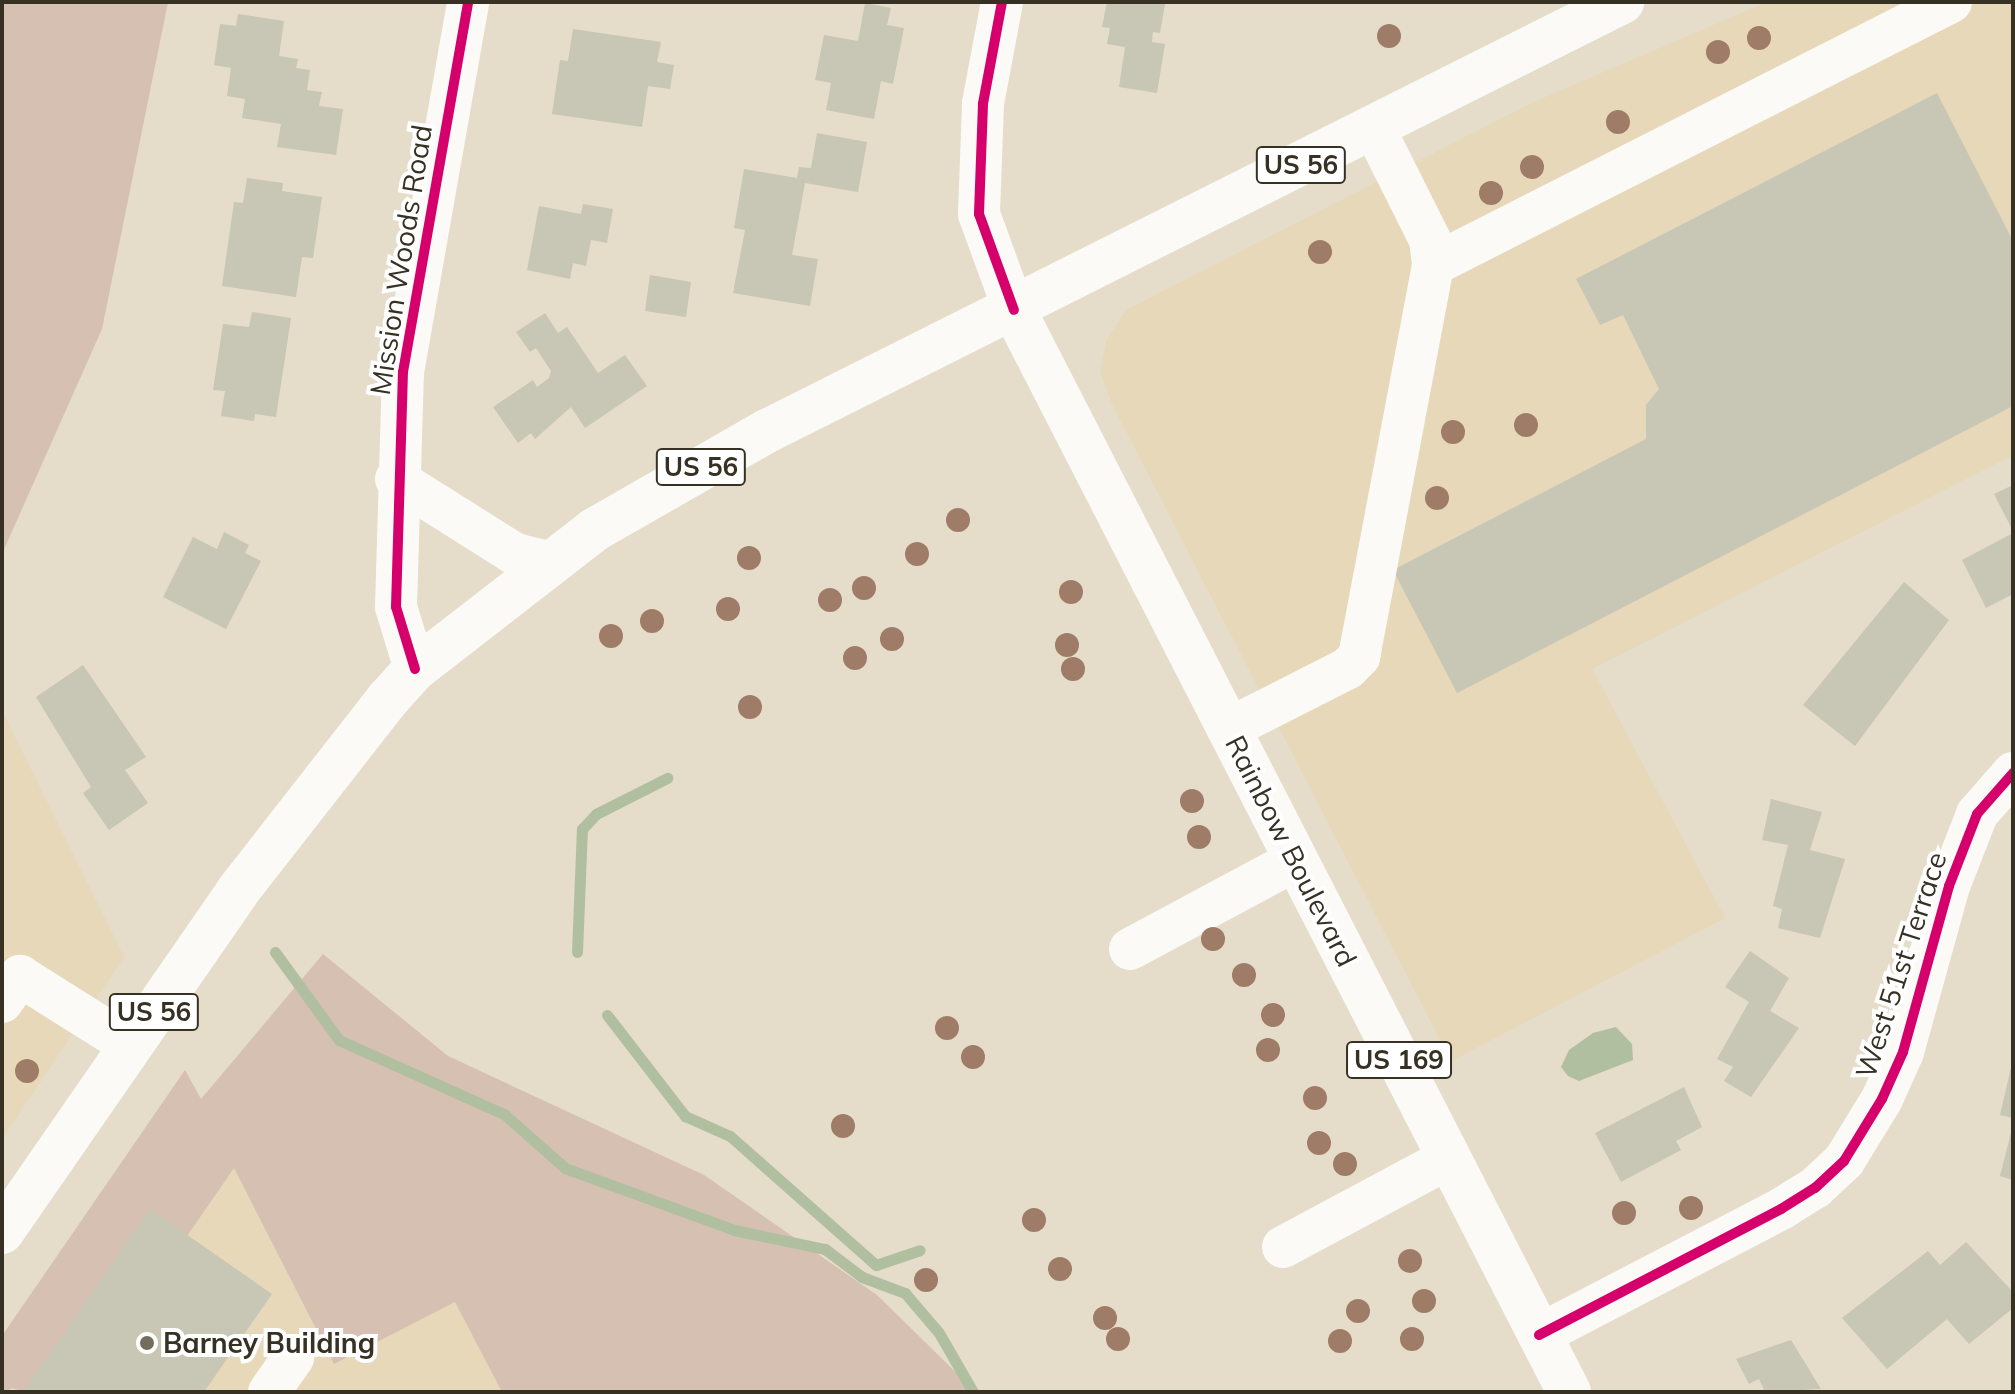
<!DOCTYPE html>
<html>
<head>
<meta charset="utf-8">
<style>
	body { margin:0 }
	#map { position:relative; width:2015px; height:1394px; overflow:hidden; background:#e5dcc9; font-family:Mulish,sans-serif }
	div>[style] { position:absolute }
	.built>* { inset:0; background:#e6d8b8 }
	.green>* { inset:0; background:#d6c0b1 }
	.water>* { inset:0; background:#b0bf9f }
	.stream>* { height:11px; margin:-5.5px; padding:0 5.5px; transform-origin:5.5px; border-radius:5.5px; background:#b0bf9f }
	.building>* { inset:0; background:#c8c6b4 }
	.minor>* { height:42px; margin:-21px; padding:0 21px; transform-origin:21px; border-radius:21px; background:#fbfaf7 }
	.major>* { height:44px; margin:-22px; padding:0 22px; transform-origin:22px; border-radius:22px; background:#fbfaf7 }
	.highway>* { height:44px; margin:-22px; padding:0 22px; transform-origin:22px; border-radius:22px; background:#fbfaf7 }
	.cycleway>* { height:10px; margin:-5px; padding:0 5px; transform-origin:5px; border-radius:5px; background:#d6006c }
	.trees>* { width:24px; height:24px; margin:-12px; border-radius:50%; background:#9f7c67 }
	.dots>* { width:22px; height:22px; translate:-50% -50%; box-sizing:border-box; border:4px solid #fff; border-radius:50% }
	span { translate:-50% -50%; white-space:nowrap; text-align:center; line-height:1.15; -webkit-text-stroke:8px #fff; paint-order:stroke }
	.shield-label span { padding:2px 6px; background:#fff; border:2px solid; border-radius:6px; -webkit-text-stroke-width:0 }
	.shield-label { font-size:26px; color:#373124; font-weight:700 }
	.street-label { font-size:28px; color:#373124 }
	.poi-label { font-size:28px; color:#373124; font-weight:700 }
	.left { translate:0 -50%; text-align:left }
	.frame { position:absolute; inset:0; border:4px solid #373124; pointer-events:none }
</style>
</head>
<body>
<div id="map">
	<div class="built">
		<i style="clip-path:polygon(1767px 2px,2013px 2px,2013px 455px,1592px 669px,1725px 918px,1451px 1061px,1112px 404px,1100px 371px,1107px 339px,1126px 310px,1536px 101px)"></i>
		<i style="clip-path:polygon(2px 711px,124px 957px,2px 1139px)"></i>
		<i style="clip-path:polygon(185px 1070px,335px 1364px,455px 1301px,502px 1392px,2px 1392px,2px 1336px)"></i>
	</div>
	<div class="green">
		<i style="clip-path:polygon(2px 2px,168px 2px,102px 329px,2px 554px)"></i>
		<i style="clip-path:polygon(323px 954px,448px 1056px,704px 1175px,877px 1295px,976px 1392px,502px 1392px,455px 1302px,334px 1364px,234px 1168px,187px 1236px,23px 1392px,13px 1388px,2px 1392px,2px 1336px,185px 1070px,201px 1099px)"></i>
	</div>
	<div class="water">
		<i style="clip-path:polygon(1616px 1027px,1632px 1044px,1633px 1060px,1579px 1081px,1568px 1076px,1561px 1067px,1569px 1050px,1593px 1033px)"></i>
	</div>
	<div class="stream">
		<i style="left:275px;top:952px;width:109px;rotate:54deg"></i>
		<i style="left:339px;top:1040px;width:181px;rotate:24.2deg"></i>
		<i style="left:504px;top:1114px;width:81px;rotate:41.5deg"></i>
		<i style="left:565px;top:1168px;width:180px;rotate:20.1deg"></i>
		<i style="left:734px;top:1230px;width:93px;rotate:11.8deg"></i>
		<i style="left:825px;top:1249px;width:46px;rotate:37.1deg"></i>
		<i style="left:862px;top:1277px;width:46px;rotate:20.4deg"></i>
		<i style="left:905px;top:1293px;width:52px;rotate:49.6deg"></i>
		<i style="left:939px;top:1333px;width:68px;rotate:60deg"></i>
		<i style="left:577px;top:952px;width:123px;rotate:-87.7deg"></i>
		<i style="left:582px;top:829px;width:21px;rotate:-47deg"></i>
		<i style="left:596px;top:814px;width:80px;rotate:-26.9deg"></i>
		<i style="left:607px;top:1015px;width:128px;rotate:52.3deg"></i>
		<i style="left:685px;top:1116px;width:49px;rotate:24deg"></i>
		<i style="left:730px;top:1136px;width:195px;rotate:41.5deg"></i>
		<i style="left:876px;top:1265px;width:46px;rotate:-18.8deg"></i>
	</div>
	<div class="building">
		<i style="clip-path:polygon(1107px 2px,1165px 4px,1160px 33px,1153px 32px,1152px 42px,1165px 44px,1157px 93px,1119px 87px,1125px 47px,1107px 44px,1110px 28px,1102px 27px)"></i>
		<i style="clip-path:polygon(865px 3px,891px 8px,887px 25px,904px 28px,893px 84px,881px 81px,874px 119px,826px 110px,831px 83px,815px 80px,824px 35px,858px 41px)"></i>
		<i style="clip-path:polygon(238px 14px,284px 21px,279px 56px,298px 59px,296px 68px,310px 70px,307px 90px,322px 92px,319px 106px,343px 109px,336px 155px,277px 147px,281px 124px,242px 118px,245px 99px,227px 96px,231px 68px,214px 65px,220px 24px,236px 26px)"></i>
		<i style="clip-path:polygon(573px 29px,661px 42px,657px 62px,674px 65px,670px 89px,648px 86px,642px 127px,552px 114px,560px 60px,568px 61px)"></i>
		<i style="clip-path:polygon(1937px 93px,2013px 241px,2013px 406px,1457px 693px,1393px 570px,1646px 439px,1646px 405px,1659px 389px,1623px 315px,1600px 325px,1576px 279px)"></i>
		<i style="clip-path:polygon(817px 133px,867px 142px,858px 192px,805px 183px,792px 255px,818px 259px,810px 306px,733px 293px,745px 230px,734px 228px,744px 169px,797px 178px,799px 167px,811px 168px)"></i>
		<i style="clip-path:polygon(247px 178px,283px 183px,282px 191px,322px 197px,313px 258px,302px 257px,296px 297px,222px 286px,234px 202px,243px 203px)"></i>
		<i style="clip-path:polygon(583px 204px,613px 209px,607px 243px,591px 240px,586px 266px,573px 263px,570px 279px,527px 270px,539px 206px,581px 214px)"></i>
		<i style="clip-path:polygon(650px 275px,691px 282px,686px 317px,645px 311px)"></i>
		<i style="clip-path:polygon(252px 312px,291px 318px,276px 417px,255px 414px,254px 421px,221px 416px,225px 391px,213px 390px,223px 324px,249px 327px)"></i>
		<i style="clip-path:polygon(545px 313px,558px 333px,567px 327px,598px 373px,625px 355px,647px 386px,585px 428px,571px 407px,535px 439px,531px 433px,518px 443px,493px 407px,533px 380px,537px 387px,549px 378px,551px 371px,536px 348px,530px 352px,516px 332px)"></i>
		<i style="clip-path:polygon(2013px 485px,2013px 531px,1994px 494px)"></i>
		<i style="clip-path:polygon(224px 532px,249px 545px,245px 553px,261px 561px,226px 629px,163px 597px,193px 537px,217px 549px)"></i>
		<i style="clip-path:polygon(2013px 533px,2013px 594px,1986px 608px,1962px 560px)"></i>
		<i style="clip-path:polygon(1904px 582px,1949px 620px,1855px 746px,1803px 705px)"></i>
		<i style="clip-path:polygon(83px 665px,146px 757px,125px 770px,148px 803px,109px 830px,83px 793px,91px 787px,36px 697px)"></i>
		<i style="clip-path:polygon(1771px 799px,1822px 812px,1810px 850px,1845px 859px,1820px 938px,1778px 928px,1782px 909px,1773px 906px,1788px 845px,1762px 840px)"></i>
		<i style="clip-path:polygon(1750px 951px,1789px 978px,1770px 1011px,1799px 1028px,1751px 1097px,1724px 1081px,1733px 1067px,1717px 1059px,1749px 1002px,1725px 987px)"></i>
		<i style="clip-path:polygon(2012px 1063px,2013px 1063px,2013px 1118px,2000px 1115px)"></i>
		<i style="clip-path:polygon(1684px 1087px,1702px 1127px,1676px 1141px,1681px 1150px,1621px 1182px,1595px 1133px)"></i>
		<i style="clip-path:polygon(2012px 1129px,2013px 1129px,2013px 1180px,2000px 1176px)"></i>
		<i style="clip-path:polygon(150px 1209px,272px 1294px,204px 1392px,23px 1392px)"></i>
		<i style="clip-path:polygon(1966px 1242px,2013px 1292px,2013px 1308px,1969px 1344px,1947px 1319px,1887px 1369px,1842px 1318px,1928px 1251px,1940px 1265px)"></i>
		<i style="clip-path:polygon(1791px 1340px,1821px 1389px,1765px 1392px,1759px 1379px,1749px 1384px,1736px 1359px)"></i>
	</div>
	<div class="minor">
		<i style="left:1002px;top:2px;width:104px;rotate:100.6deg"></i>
		<i style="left:983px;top:104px;width:110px;rotate:92.1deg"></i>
		<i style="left:979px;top:214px;width:102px;rotate:70deg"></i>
		<i style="left:1374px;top:128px;width:125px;rotate:63.4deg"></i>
		<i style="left:1430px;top:240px;width:25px;rotate:83deg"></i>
		<i style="left:1433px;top:265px;width:581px;rotate:-26.92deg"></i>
		<i style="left:396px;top:479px;width:141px;rotate:32.2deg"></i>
		<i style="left:515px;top:554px;width:37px;rotate:14deg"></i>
		<i style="left:415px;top:669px;width:65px;rotate:-107deg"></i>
		<i style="left:396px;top:607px;width:235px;rotate:-88.3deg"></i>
		<i style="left:403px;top:372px;width:376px;rotate:-80deg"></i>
		<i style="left:1228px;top:729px;width:135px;rotate:-26.9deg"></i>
		<i style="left:1348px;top:668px;width:16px;rotate:-45deg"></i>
		<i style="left:1359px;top:657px;width:399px;rotate:-79.3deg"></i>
		<i style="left:1130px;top:949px;width:188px;rotate:-28.2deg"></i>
		<i style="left:2px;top:1002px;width:32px;rotate:-55deg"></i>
		<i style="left:20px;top:976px;width:131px;rotate:32.2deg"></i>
		<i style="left:1283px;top:1247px;width:188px;rotate:-28.2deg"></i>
		<i style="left:1539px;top:1335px;width:273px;rotate:-27.5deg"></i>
		<i style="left:1781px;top:1209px;width:40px;rotate:-32deg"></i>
		<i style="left:1815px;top:1188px;width:40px;rotate:-43deg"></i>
		<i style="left:1844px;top:1161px;width:73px;rotate:-58.5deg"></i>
		<i style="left:1882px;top:1099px;width:51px;rotate:-65.9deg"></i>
		<i style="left:1903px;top:1052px;width:172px;rotate:-74.5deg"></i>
		<i style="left:1949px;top:886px;width:77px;rotate:-68.7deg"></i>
		<i style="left:1977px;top:814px;width:55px;rotate:-48.7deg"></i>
		<i style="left:269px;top:1392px;width:42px;rotate:-54.8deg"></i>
	</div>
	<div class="major">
		<i style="left:1014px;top:310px;width:1216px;rotate:62.84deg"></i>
	</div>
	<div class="highway">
		<i style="left:2px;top:1232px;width:413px;rotate:-55.3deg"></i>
		<i style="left:237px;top:892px;width:244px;rotate:-52deg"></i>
		<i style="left:387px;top:700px;width:42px;rotate:-47.9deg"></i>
		<i style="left:415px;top:669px;width:227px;rotate:-37.8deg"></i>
		<i style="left:594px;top:530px;width:199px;rotate:-29.8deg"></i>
		<i style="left:767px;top:431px;width:957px;rotate:-26.65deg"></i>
	</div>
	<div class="cycleway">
		<i style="left:1002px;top:2px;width:104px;rotate:100.6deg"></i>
		<i style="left:983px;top:104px;width:110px;rotate:92.1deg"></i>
		<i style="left:979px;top:214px;width:102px;rotate:70deg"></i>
		<i style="left:415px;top:669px;width:65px;rotate:-107deg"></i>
		<i style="left:396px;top:607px;width:235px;rotate:-88.3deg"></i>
		<i style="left:403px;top:372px;width:376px;rotate:-80deg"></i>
		<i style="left:1539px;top:1335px;width:273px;rotate:-27.5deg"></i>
		<i style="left:1781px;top:1209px;width:40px;rotate:-32deg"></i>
		<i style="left:1815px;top:1188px;width:40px;rotate:-43deg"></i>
		<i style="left:1844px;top:1161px;width:73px;rotate:-58.5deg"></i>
		<i style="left:1882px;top:1099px;width:51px;rotate:-65.9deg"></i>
		<i style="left:1903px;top:1052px;width:172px;rotate:-74.5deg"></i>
		<i style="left:1949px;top:886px;width:77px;rotate:-68.7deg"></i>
		<i style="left:1977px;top:814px;width:55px;rotate:-48.7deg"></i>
	</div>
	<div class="trees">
		<i style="left:1389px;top:36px"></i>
		<i style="left:1759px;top:38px"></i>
		<i style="left:1718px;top:52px"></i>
		<i style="left:1618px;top:122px"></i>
		<i style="left:1532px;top:167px"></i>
		<i style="left:1491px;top:193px"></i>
		<i style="left:1320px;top:252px"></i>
		<i style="left:1526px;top:425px"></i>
		<i style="left:1453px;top:432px"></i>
		<i style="left:1437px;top:498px"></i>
		<i style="left:958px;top:520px"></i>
		<i style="left:917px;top:554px"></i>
		<i style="left:749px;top:558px"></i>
		<i style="left:864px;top:588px"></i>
		<i style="left:1071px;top:592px"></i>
		<i style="left:830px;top:600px"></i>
		<i style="left:728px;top:609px"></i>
		<i style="left:652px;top:621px"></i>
		<i style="left:611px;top:636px"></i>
		<i style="left:892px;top:639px"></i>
		<i style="left:1067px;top:645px"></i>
		<i style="left:855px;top:658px"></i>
		<i style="left:1073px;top:669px"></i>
		<i style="left:750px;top:707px"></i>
		<i style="left:1192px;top:801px"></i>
		<i style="left:1199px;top:837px"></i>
		<i style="left:1213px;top:939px"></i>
		<i style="left:1244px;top:975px"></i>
		<i style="left:1273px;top:1015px"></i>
		<i style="left:947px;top:1028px"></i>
		<i style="left:1268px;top:1050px"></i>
		<i style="left:973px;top:1057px"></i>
		<i style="left:27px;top:1071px"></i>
		<i style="left:1315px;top:1098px"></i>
		<i style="left:843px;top:1126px"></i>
		<i style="left:1319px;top:1143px"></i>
		<i style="left:1345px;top:1164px"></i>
		<i style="left:1691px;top:1208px"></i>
		<i style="left:1624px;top:1213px"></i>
		<i style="left:1034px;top:1220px"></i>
		<i style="left:1410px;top:1261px"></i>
		<i style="left:1060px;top:1269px"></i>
		<i style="left:926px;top:1280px"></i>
		<i style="left:1424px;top:1301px"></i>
		<i style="left:1358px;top:1311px"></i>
		<i style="left:1105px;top:1318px"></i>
		<i style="left:1118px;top:1339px"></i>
		<i style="left:1412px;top:1339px"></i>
		<i style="left:1340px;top:1341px"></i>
	</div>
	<div class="dots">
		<i style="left:147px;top:1343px;background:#746d5e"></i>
	</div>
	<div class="shield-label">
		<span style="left:1301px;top:165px">US 56</span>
		<span style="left:701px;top:467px">US 56</span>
		<span style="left:154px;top:1012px">US 56</span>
		<span style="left:1399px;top:1060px">US 169</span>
	</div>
	<div class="street-label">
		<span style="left:401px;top:260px;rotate:-81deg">Mission Woods Road</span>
		<span style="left:1291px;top:851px;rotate:63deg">Rainbow Boulevard</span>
		<span style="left:1901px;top:965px;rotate:-72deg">West 51st Terrace</span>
	</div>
	<div class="poi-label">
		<span class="left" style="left:163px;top:1343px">Barney Building</span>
	</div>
	<div class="frame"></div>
</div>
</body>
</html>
